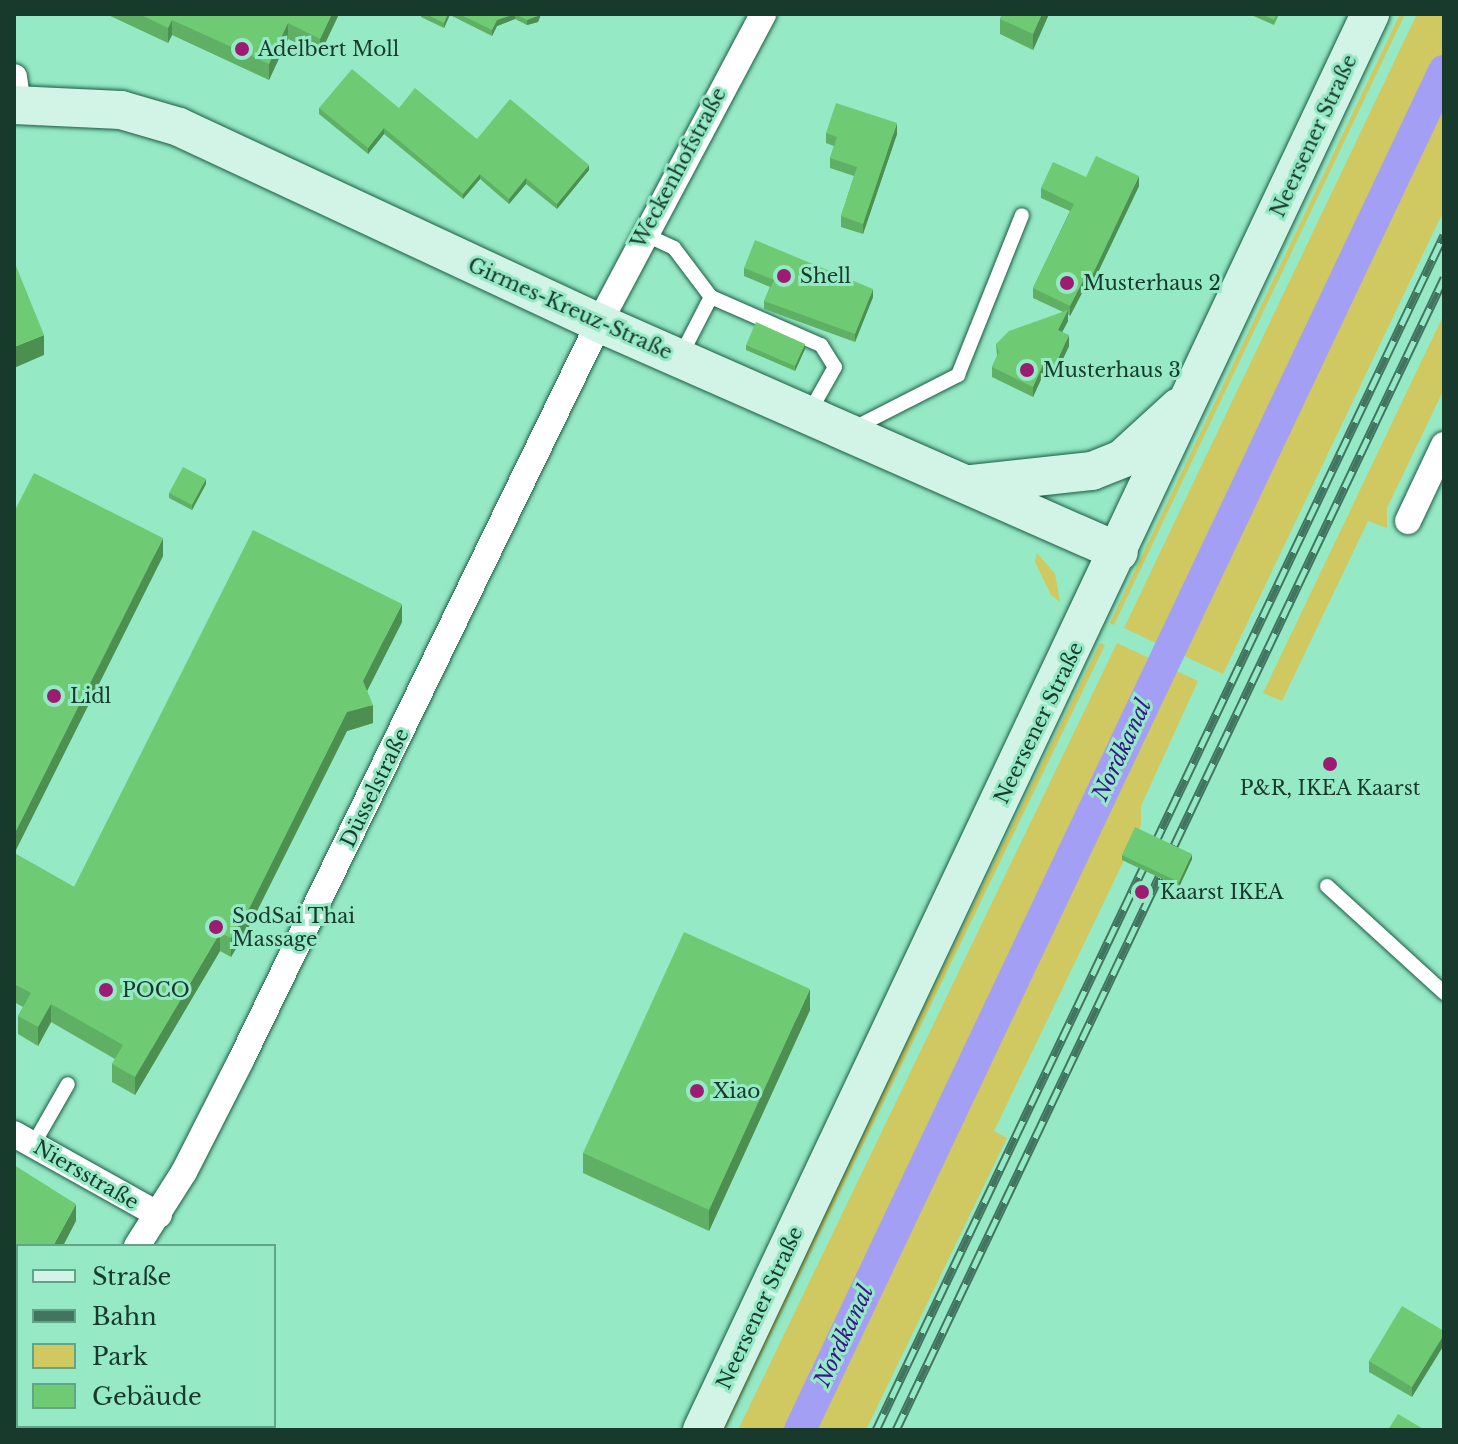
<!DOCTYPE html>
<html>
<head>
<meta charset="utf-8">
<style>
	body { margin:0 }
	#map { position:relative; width:1458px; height:1444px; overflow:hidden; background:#96e9c5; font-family:"Libre Baskerville",serif }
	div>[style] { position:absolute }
	.green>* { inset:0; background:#d0c860 }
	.canal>* { height:32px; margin:-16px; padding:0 16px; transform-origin:16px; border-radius:16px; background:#a39ff4 }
	.roads { filter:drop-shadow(0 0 2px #1b5c45) drop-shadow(0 0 2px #1b5c45) }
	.lane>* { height:14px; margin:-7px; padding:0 7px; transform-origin:7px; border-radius:7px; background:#fff }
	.street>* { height:26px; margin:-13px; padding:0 13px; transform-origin:13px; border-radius:13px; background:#fff }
	.secondary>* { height:38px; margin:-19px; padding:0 19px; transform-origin:19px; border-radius:19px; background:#d2f4e6 }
	.rail>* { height:9px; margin-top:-4.5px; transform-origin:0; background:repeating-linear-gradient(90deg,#96e9c5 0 18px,#427560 0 36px); box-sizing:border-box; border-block:2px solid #427560 }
	.wall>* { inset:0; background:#5faf64 }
	.shaded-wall>* { inset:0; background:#4d8e51 }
	.building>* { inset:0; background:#6ecb74 }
	.dots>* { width:22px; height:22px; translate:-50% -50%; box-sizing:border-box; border:4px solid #96e9c5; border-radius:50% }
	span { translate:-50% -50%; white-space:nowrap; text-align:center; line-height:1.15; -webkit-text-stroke:6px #96e9c5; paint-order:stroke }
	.poi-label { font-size:20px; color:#173a2c }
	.left { translate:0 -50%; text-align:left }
	.street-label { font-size:20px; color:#173a2c }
	.water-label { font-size:22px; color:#391591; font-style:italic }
	.frame { position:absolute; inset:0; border:16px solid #173a2c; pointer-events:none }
	.legend { position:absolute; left:16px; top:1244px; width:260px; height:184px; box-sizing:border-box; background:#96e9c5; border:2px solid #63a388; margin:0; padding:10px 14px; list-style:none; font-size:24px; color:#173a2c }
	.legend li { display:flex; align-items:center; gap:16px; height:40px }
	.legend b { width:40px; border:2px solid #63a388 }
</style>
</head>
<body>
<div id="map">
	<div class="green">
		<i style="clip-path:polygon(1400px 14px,1405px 14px,1114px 625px,1110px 623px)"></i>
		<i style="clip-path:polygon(1417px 14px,1444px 14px,1444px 210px,1223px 674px,1124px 628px)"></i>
		<i style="clip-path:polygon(1444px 314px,1444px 389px,1387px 508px,1387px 528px,1368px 521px,1282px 701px,1263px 693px)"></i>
		<i style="clip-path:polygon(1037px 553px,1055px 574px,1060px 602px,1051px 595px,1035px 562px)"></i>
		<i style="clip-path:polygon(1100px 643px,1105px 645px,725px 1430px,719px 1430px)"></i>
		<i style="clip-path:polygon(1117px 643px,1198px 681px,1141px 806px,1141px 825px,994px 1131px,1007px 1138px,866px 1430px,738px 1430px)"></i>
	</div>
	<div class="canal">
		<i style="left:800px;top:1430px;width:1504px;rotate:-64.64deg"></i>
	</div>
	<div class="roads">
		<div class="lane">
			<i style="left:644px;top:234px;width:33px;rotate:25deg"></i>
			<i style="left:674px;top:248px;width:61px;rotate:52.9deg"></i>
			<i style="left:711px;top:297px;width:120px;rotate:23.6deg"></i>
			<i style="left:821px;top:345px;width:26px;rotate:58deg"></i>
			<i style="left:835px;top:367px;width:55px;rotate:119.4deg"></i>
			<i style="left:680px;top:357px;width:68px;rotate:-62.7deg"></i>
			<i style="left:854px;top:428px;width:117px;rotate:-27deg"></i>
			<i style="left:958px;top:375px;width:172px;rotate:-68.2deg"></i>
			<i style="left:1327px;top:886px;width:159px;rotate:42.4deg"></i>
			<i style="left:33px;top:1145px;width:70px;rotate:-60.2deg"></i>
		</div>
		<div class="street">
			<i style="left:14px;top:77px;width:28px;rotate:82deg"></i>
			<i style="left:1408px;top:521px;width:84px;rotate:-64.7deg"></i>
			<i style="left:14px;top:1134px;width:166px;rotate:29.2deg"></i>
			<i style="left:137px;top:1246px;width:88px;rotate:-57.6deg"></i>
			<i style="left:184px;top:1172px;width:126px;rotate:-63deg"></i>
			<i style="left:241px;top:1060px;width:819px;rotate:-64.09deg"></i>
			<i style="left:599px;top:323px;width:350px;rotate:-62deg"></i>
			<i style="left:14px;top:1410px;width:6px;rotate:-51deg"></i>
		</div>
		<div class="secondary">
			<i style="left:14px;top:105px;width:107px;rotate:2.7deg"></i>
			<i style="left:121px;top:110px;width:60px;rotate:16.3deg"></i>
			<i style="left:179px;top:127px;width:463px;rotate:25deg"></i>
			<i style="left:599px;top:323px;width:568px;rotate:23.77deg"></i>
			<i style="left:972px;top:484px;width:121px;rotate:-6.2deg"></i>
			<i style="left:1092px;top:471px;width:32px;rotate:-22deg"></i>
			<i style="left:1122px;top:459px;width:77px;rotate:-42.4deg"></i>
			<i style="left:702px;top:1430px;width:1566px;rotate:-64.74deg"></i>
		</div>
	</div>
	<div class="rail">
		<i style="left:876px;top:1430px;width:1323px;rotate:-64.58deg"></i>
		<i style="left:896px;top:1430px;width:1276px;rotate:-64.56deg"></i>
	</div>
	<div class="wall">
		<i style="clip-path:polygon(106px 14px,339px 14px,320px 54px,288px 39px,269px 80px,172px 35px,168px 43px)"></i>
		<i style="clip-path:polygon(421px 14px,541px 14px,538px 22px,527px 25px,515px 19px,497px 26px,492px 36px,450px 15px,444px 28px,421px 17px)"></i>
		<i style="clip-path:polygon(1002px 14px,1049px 14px,1033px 50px,1000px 34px,1000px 19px)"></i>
		<i style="clip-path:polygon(1249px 14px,1279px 14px,1274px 25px)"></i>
		<i style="clip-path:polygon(319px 108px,399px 108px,477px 139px,589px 170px,557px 209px,526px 184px,509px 204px,480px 179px,463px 199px,384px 134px,368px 154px,319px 114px)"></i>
		<i style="clip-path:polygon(826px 133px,897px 134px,863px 234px,841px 227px,841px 216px,854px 176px,830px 168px,830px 158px,834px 146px,826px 143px)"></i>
		<i style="clip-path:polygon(1086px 177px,1139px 186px,1089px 291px,1084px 289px,1070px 316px,1068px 314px,1068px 321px,1062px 332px,1069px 346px,1053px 380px,1043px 375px,1033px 397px,992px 377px,992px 367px,997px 356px,996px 344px,1063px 312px,1033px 298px,1033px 288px,1070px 211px,1041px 198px,1041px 188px)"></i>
		<i style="clip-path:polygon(744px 268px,873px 297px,855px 342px,764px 309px,764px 301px,770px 287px,744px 276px)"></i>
		<i style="clip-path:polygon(746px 345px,805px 349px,795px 371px,746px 350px)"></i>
		<i style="clip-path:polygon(206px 484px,192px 510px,169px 498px,169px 493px)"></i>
		<i style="clip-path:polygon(14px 512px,163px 556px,14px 853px,74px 887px,402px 622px,367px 691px,373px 723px,347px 731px,251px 923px,231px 957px,220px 951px,135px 1095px,112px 1082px,112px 1064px,115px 1059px,51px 1022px,38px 1046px,18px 1034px,18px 1016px,23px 1007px,14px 1002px)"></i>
		<i style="clip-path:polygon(1122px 855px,1192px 859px,1179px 887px,1122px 860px)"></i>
		<i style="clip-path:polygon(810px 1010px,709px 1231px,583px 1173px,583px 1153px)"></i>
		<i style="clip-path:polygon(1444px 1331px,1412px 1397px,1369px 1372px,1369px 1361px)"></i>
	</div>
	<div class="shaded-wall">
		<i style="clip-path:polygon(332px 14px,339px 14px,320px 54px,320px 39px)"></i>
		<i style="clip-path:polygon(448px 14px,450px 14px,444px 28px,444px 23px)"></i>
		<i style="clip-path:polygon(515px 14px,515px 19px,497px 26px,492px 36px,492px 30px,497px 20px)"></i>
		<i style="clip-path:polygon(539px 14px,541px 14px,538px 22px,527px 25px,527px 20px)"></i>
		<i style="clip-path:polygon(1042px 14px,1049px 14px,1033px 50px,1033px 34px)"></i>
		<i style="clip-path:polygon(172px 20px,172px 35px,168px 43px,168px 28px)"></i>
		<i style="clip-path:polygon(288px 23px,288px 39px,269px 80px,269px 64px)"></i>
		<i style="clip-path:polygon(897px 123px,897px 134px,863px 234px,863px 224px)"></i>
		<i style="clip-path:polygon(384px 128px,384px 134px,368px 154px,368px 148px)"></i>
		<i style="clip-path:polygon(589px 165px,589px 170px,557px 209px,557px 204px)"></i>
		<i style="clip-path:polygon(480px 174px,480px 179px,463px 199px,463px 194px)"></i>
		<i style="clip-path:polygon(1139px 176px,1139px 186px,1089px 291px,1089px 282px)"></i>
		<i style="clip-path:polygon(526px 178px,526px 184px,509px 204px,509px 199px)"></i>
		<i style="clip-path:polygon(1084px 279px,1084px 289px,1070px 316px,1070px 306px)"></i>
		<i style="clip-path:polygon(873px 289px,873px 297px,855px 342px,855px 334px)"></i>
		<i style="clip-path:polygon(1068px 310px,1068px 321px,1058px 340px,1058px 330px)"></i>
		<i style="clip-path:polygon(44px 335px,44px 355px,14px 368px,14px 347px)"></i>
		<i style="clip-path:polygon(1069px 335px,1069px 346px,1053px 380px,1053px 370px)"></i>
		<i style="clip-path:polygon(805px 344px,805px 349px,795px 371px,795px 366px)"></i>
		<i style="clip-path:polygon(1043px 365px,1043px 375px,1033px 397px,1033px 387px)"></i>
		<i style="clip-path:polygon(206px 479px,206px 484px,192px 510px,192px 505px)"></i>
		<i style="clip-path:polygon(163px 538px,163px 556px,14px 854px,14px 835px)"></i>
		<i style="clip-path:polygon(402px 604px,402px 622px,363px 699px,363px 681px)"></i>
		<i style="clip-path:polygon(373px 705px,373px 723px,347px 731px,251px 923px,231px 957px,231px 938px,347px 712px)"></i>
		<i style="clip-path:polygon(1192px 854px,1192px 859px,1179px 887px,1179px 882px)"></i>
		<i style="clip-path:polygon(220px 933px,220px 951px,135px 1095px,135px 1077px)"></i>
		<i style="clip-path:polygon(810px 989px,810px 1010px,709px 1231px,709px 1210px)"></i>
		<i style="clip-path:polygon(51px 1004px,51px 1022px,38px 1046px,38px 1027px)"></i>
		<i style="clip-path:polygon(76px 1204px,76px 1221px,63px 1246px,53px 1246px)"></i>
		<i style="clip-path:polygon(18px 1308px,18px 1326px,14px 1333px,14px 1315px)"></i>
		<i style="clip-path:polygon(1444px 1334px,1444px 1345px,1412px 1397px,1412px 1387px)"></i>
		<i style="clip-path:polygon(171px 1426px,178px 1426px,176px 1430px,168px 1430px)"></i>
	</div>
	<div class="building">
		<i style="clip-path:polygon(139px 14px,332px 14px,320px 39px,288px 23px,269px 64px,172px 20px,168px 28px)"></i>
		<i style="clip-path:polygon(426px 14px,448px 14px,444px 23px)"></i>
		<i style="clip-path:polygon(459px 14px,539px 14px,538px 16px,527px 20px,515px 14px,497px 20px,492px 30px)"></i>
		<i style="clip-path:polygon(1002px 14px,1042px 14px,1033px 34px,1000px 19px)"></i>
		<i style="clip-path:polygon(1261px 14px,1277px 14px,1274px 20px)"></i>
		<i style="clip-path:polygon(352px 69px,399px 108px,415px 88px,477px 139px,510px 99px,589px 165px,557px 204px,526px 178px,509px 199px,480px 174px,463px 194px,384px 128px,368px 148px,319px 108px)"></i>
		<i style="clip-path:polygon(836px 103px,897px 123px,863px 224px,841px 216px,857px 167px,830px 158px,837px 137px,826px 133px)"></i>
		<i style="clip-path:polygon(1096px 156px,1139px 176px,1089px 282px,1084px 279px,1070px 306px,1033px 288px,1074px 204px,1041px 188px,1053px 162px,1086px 177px)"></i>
		<i style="clip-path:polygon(755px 240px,873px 289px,855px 334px,764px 301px,774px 280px,744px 268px)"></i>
		<i style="clip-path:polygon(14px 261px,44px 335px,14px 347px)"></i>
		<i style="clip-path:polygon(1068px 310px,1058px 330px,1069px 335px,1053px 370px,1043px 365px,1033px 387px,992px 367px,999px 352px,996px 344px,1009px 331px)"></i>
		<i style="clip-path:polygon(756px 322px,805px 344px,795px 366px,746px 345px)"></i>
		<i style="clip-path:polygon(183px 467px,206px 479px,192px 505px,169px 493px)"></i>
		<i style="clip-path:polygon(34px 473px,163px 538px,14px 835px,14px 512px)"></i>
		<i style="clip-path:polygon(253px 530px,402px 604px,363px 681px,373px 705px,347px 712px,251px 905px,231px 938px,220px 933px,135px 1077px,112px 1064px,123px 1045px,51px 1004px,38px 1027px,18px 1016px,31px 993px,14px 984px,14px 853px,74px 887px)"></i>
		<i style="clip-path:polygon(1135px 827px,1192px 854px,1179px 882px,1122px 855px)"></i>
		<i style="clip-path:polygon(684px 932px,810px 989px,709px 1210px,583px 1153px)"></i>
		<i style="clip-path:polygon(14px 1165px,76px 1204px,53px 1246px,18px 1246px,18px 1308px,14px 1315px)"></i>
		<i style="clip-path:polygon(1402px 1306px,1444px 1331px,1444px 1334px,1412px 1387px,1369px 1361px)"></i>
		<i style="clip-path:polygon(1398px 1414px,1425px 1430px,1388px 1430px)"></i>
		<i style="clip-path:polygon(47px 1426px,171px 1426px,168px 1430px,44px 1430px)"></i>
	</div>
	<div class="dots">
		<i style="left:242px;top:49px;background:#9b1c72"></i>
		<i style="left:784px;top:276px;background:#9b1c72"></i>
		<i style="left:1067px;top:283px;background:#9b1c72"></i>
		<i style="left:1027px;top:370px;background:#9b1c72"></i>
		<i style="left:54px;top:696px;background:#9b1c72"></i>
		<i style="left:1330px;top:764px;background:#9b1c72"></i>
		<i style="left:1142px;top:892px;background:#9b1c72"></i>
		<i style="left:216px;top:927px;background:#9b1c72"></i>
		<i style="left:106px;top:990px;background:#9b1c72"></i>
		<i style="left:697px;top:1091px;background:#9b1c72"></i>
	</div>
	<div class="poi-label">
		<span class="left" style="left:258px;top:49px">Adelbert Moll</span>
		<span class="left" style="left:800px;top:276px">Shell</span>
		<span class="left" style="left:1083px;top:283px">Musterhaus 2</span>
		<span class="left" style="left:1043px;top:370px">Musterhaus 3</span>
		<span class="left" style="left:70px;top:696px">Lidl</span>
		<span style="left:1330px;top:788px">P&amp;R, IKEA Kaarst</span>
		<span class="left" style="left:1160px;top:892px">Kaarst IKEA</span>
		<span class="left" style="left:232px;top:928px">SodSai Thai<br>Massage</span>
		<span class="left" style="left:122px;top:990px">POCO</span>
		<span class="left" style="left:713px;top:1091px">Xiao</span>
	</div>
	<div class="street-label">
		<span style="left:1314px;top:136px;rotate:-65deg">Neersener Straße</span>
		<span style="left:679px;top:168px;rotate:-62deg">Weckenhofstraße</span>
		<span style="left:570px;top:309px;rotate:24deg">Girmes-Kreuz-Straße</span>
		<span style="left:1039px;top:723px;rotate:-64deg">Neersener Straße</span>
		<span style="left:375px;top:788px;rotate:-64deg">Düsselstraße</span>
		<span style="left:86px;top:1175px;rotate:30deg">Niersstraße</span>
		<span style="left:760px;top:1308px;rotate:-65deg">Neersener Straße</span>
	</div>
	<div class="water-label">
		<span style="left:1122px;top:750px;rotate:-65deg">Nordkanal</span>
		<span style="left:844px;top:1336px;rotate:-65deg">Nordkanal</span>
	</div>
	<div class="frame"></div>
	<ul class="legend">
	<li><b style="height:10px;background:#d2f4e6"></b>Straße</li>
	<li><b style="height:10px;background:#427560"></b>Bahn</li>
	<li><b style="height:22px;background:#d0c860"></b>Park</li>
	<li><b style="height:22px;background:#6ecb74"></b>Gebäude</li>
	</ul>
</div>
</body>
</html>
